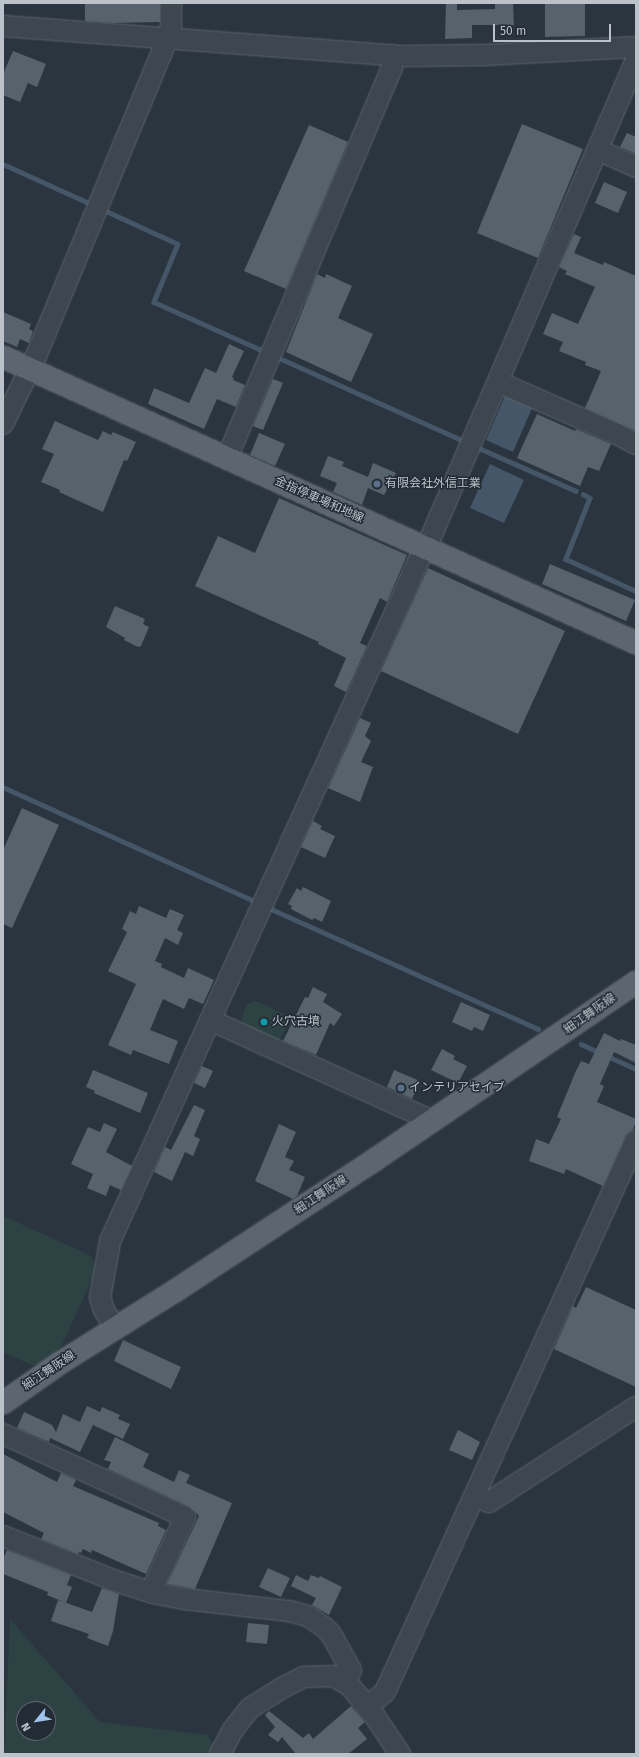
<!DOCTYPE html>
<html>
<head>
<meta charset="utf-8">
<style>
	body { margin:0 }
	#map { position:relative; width:639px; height:1757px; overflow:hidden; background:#2b3540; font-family:"Fira Sans","Noto Sans JP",sans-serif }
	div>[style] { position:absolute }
	.green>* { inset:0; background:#2d4242 }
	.water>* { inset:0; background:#445668 }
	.stream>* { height:4.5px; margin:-2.25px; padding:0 2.25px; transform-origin:2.25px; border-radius:2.25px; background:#445668 }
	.building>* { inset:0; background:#56626c }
	.roads { filter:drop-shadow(0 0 1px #5c656d) drop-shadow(0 0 1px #5c656d) }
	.minor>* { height:20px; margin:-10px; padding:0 10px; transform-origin:10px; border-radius:10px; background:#3e4750 }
	.major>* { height:22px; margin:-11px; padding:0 11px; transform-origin:11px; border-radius:11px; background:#5d6670 }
	.dots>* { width:11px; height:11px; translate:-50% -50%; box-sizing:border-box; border:2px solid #232c35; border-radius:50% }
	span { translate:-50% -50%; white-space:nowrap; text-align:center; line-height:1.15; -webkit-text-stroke:3px #232c35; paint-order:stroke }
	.poi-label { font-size:12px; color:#bbc2ca }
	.left { translate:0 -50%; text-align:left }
	.street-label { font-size:12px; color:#bbc2ca }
	.frame { position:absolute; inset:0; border:4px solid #bbc2ca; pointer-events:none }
	.north { position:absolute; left:16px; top:1701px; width:40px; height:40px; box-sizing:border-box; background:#232c35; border:1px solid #606871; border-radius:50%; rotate:240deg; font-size:11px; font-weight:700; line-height:16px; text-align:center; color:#bbc2ca }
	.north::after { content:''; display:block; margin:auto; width:14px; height:18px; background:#9ec2ec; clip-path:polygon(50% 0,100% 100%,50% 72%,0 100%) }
	.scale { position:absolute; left:493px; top:24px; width:118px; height:18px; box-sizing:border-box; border:2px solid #bbc2ca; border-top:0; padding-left:5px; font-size:12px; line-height:14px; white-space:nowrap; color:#bbc2ca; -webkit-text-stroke:3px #232c35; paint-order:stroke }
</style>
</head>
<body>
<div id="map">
	<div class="green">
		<i style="clip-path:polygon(253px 1001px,258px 1002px,282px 1013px,286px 1016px,288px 1021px,287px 1026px,279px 1041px,240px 1024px,246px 1006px)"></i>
		<i style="clip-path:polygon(3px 1216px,85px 1253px,92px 1258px,95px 1267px,94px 1275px,62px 1345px,54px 1354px,37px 1365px,31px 1365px,3px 1352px)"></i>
		<i style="clip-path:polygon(evenodd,10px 1619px,100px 1722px,207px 1735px,221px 1754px,4px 1754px,10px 1619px,24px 1709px,48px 1709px,48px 1733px,24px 1733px,24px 1709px)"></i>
	</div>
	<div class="water">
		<i style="clip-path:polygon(505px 396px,532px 408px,513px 452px,486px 440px)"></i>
		<i style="clip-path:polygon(490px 464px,524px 480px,504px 523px,470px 508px)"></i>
	</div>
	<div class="stream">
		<i style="left:3px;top:164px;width:97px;rotate:24.4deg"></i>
		<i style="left:104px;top:210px;width:81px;rotate:24.7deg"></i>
		<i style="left:178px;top:244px;width:63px;rotate:112.5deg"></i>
		<i style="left:154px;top:302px;width:123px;rotate:24.1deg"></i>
		<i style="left:277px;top:357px;width:205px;rotate:24.2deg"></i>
		<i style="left:479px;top:448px;width:106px;rotate:23.9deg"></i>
		<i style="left:583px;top:494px;width:8px;rotate:30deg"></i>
		<i style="left:590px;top:498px;width:66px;rotate:111.5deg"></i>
		<i style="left:566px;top:559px;width:77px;rotate:24.6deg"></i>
		<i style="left:3px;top:787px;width:278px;rotate:24.4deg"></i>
		<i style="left:269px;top:908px;width:295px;rotate:24.2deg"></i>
		<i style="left:581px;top:1044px;width:60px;rotate:24.4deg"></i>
	</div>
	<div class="building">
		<i style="clip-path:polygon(85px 3px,160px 3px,160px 22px,113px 23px,85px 21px)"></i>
		<i style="clip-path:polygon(446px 3px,457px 3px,457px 10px,495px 9px,495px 3px,513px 3px,514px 25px,472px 25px,472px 38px,445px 39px)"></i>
		<i style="clip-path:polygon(545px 3px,585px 3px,585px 36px,545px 37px)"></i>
		<i style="clip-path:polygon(13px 51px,46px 64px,37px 87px,28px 83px,20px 102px,3px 95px,3px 74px)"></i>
		<i style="clip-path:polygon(522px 124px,583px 149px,538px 258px,477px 233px)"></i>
		<i style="clip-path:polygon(309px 125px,348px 142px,286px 289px,244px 271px)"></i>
		<i style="clip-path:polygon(627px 133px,636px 137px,636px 154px,620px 147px)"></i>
		<i style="clip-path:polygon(604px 182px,627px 192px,618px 213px,595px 203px)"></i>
		<i style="clip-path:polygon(574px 234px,581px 237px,574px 253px,603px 265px,604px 262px,636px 276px,636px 431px,585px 408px,601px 371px,585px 365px,586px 362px,559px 351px,563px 342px,543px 334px,552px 313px,578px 324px,595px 287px,565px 274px,567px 271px,559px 267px)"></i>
		<i style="clip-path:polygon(317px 274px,325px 278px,326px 274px,352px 286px,338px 318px,373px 334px,351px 382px,286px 352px)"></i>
		<i style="clip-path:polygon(3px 312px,31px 324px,29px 329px,33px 331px,29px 343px,20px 339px,17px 347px,3px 341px)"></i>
		<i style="clip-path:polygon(229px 344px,244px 351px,232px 377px,234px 378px,233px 380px,245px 385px,236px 407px,217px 399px,204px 429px,148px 404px,154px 388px,189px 403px,205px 368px,216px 373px)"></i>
		<i style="clip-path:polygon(273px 379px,283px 383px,263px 430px,253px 426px)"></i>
		<i style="clip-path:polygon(537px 414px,575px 431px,576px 429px,611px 444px,599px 471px,588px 467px,580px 486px,517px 458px)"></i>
		<i style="clip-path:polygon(55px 421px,98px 440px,103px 431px,111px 435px,113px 432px,136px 442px,127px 461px,124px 460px,103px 512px,59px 492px,60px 490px,41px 482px,54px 454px,42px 449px)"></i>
		<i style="clip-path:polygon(259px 433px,285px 444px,275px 466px,250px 455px)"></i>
		<i style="clip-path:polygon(328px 456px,344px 462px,342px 466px,368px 477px,373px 463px,396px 473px,384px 495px,368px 488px,362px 505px,333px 492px,337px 483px,320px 476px)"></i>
		<i style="clip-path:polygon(279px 498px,407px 555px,387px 602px,380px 598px,360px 643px,367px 646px,346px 692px,334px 686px,346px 658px,318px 644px,319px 642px,195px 586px,218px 536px,255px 553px)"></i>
		<i style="clip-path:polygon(550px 564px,635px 600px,626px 621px,542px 584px)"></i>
		<i style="clip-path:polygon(428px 568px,565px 631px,518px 734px,381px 671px)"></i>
		<i style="clip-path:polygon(115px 606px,145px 619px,143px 624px,149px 627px,141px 646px,138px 647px,124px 640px,125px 638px,106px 627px)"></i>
		<i style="clip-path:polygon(360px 718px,371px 723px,365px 736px,371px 741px,361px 762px,373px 767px,360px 802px,328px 788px)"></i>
		<i style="clip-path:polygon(22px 808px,59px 825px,12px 928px,3px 924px,3px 850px)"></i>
		<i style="clip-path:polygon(313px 821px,322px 826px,320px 829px,335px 836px,325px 858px,301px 847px)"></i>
		<i style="clip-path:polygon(303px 887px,331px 901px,322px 922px,314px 918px,312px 920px,291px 909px,292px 906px,288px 904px,297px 888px,301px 891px)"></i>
		<i style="clip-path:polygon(139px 906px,166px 918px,170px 909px,184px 915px,177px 930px,183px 933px,178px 945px,165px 938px,155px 961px,162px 964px,161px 967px,184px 978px,188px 968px,214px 980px,203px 1004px,189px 998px,184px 1009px,163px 999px,150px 1030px,178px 1041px,169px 1064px,133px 1050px,131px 1055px,108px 1045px,136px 984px,108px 971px,127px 932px,122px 929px,130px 911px,136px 914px)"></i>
		<i style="clip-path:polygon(313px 987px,327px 994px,323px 1002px,342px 1014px,334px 1026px,330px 1023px,316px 1055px,283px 1041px,305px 997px,308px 998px)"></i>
		<i style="clip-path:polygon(461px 1002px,490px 1015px,483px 1031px,474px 1027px,472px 1031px,452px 1022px)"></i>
		<i style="clip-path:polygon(604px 1033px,620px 1041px,621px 1039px,636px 1045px,636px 1063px,614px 1052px,600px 1084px,604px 1086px,597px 1102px,636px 1119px,636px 1122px,633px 1129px,626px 1135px,603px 1186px,566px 1169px,564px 1174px,529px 1161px,536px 1139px,549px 1144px,561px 1119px,557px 1117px,575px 1073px,581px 1061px,589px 1064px)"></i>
		<i style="clip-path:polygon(442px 1049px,455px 1056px,453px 1059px,467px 1066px,458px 1083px,431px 1070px)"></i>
		<i style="clip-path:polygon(202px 1066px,213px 1071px,205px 1088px,194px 1083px)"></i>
		<i style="clip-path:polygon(93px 1070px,148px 1093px,140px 1113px,94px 1093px,95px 1091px,86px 1087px)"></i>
		<i style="clip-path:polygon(394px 1070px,420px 1081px,412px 1099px,387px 1087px)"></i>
		<i style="clip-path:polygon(194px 1105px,205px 1110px,194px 1136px,200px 1139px,193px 1156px,185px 1152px,172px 1181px,154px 1172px,165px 1147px,171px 1150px)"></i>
		<i style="clip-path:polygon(104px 1123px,117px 1129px,106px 1152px,132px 1166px,121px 1190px,110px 1185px,106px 1196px,87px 1188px,93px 1174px,71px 1164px,88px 1127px,100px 1132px)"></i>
		<i style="clip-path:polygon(279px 1124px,296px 1132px,285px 1157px,294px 1161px,289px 1170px,305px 1177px,297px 1196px,293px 1199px,255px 1181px)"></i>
		<i style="clip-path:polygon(586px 1287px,636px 1310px,636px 1387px,554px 1349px,573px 1306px,576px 1308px)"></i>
		<i style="clip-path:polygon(123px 1340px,181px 1367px,171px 1389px,114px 1361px)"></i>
		<i style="clip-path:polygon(87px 1406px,100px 1412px,102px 1407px,120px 1415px,118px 1419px,130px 1424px,123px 1439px,93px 1425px,80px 1452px,50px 1438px,49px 1442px,17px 1428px,24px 1412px,52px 1425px,56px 1432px,63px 1414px,80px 1422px)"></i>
		<i style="clip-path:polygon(458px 1430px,480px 1442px,472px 1460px,449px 1450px)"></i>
		<i style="clip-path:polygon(115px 1437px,149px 1454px,143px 1467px,174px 1482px,179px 1470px,190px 1475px,186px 1483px,232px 1503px,195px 1589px,167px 1584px,199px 1516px,190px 1507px,108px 1469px,111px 1462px,104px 1460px)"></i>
		<i style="clip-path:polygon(3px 1454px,57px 1482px,61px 1473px,76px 1480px,73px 1486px,159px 1523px,158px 1526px,166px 1530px,146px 1574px,92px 1550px,91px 1553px,83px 1549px,81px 1553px,79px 1552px,78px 1554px,41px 1539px,44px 1533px,3px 1512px)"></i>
		<i style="clip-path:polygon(7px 1550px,71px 1575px,67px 1585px,72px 1587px,66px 1603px,47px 1595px,48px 1592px,3px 1574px,3px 1559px)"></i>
		<i style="clip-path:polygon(268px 1568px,290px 1578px,281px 1597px,259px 1587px)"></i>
		<i style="clip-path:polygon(296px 1575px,308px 1581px,311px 1575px,319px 1578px,320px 1576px,342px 1587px,329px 1615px,312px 1605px,316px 1598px,291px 1586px)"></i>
		<i style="clip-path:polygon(102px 1588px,119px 1594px,113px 1631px,108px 1646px,87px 1638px,89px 1634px,51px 1621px,58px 1600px,92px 1612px)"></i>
		<i style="clip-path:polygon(248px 1623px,269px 1625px,267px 1644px,246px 1642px)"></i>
		<i style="clip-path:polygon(351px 1706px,365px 1722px,358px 1728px,367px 1739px,348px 1754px,296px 1754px,282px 1737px,278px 1742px,268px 1735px,275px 1727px,265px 1715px,269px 1711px,303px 1738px,309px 1733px,313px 1739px)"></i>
	</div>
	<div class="roads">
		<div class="minor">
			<i style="left:3px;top:26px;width:402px;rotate:4.3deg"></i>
			<i style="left:404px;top:56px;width:80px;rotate:-0.7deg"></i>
			<i style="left:484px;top:55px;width:152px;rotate:-3deg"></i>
			<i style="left:598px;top:150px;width:42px;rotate:24.1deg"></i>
			<i style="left:498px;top:382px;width:130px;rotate:23.6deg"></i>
			<i style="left:617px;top:434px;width:21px;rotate:28deg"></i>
			<i style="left:3px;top:424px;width:76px;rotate:-64.1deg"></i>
			<i style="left:36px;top:356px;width:329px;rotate:-67.5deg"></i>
			<i style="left:162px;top:52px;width:28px;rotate:-71deg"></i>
			<i style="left:171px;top:26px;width:23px;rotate:-90deg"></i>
			<i style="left:227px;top:458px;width:423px;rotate:-67.1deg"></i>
			<i style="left:392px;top:68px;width:13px;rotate:-86deg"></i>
			<i style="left:210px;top:1020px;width:233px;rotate:24.4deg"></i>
			<i style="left:422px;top:1116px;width:10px;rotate:61deg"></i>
			<i style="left:116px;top:1328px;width:22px;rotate:-124deg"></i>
			<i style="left:104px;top:1310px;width:13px;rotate:-108deg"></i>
			<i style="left:100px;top:1298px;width:58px;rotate:-80deg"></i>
			<i style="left:110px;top:1241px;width:743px;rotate:-65.61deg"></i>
			<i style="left:417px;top:564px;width:36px;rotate:-63deg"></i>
			<i style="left:433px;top:532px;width:514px;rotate:-66.73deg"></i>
			<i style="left:3px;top:1434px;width:200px;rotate:24.5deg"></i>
			<i style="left:185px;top:1517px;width:72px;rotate:114.4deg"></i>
			<i style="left:155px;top:1583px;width:10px;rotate:101deg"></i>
			<i style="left:474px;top:1496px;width:16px;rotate:22deg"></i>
			<i style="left:489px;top:1502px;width:175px;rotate:-32.9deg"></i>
			<i style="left:3px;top:1536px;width:118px;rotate:21.8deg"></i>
			<i style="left:113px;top:1580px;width:42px;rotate:18deg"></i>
			<i style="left:153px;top:1593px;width:33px;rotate:11deg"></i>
			<i style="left:185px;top:1599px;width:105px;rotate:6.6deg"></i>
			<i style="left:289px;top:1611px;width:20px;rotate:15deg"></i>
			<i style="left:308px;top:1616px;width:19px;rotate:35deg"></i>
			<i style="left:324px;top:1627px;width:10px;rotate:45deg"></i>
			<i style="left:331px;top:1634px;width:41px;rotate:60.9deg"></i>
			<i style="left:351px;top:1670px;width:14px;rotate:120deg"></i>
			<i style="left:367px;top:1707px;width:23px;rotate:-40deg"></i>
			<i style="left:385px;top:1692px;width:606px;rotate:-65.55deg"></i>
			<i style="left:220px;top:1754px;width:26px;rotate:-62deg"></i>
			<i style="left:232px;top:1731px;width:29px;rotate:-52deg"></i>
			<i style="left:250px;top:1708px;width:36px;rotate:-32deg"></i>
			<i style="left:280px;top:1689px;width:27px;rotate:-27deg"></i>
			<i style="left:304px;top:1677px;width:29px;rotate:-2deg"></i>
			<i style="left:333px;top:1676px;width:18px;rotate:29deg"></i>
			<i style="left:349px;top:1685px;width:39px;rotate:50deg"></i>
			<i style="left:374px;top:1715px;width:47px;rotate:56.3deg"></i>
		</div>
		<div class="major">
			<i style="left:3px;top:357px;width:695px;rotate:24.31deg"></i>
			<i style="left:3px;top:1403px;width:70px;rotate:-35.1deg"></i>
			<i style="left:60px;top:1363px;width:136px;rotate:-32.1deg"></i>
			<i style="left:175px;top:1291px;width:237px;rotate:-33.3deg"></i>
			<i style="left:373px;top:1161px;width:318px;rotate:-34.2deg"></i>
		</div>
	</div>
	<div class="dots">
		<i style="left:377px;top:484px;background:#5c6f8a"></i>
		<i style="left:264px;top:1022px;background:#0f9aa8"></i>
		<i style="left:401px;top:1088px;background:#5c6f8a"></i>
	</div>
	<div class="poi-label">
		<span class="left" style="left:385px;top:484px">有限会社外信工業</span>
		<span class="left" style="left:272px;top:1022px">火穴古墳</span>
		<span class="left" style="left:409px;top:1088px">インテリアセイブ</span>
	</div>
	<div class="street-label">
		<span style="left:319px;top:500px;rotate:24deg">金指停車場和地線</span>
		<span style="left:590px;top:1014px;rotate:-35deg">細江舞阪線</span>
		<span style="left:321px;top:1195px;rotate:-33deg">細江舞阪線</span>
		<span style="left:49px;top:1371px;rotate:-34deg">細江舞阪線</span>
	</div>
	<div class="frame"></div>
	<div class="north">N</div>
	<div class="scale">50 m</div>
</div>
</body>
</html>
